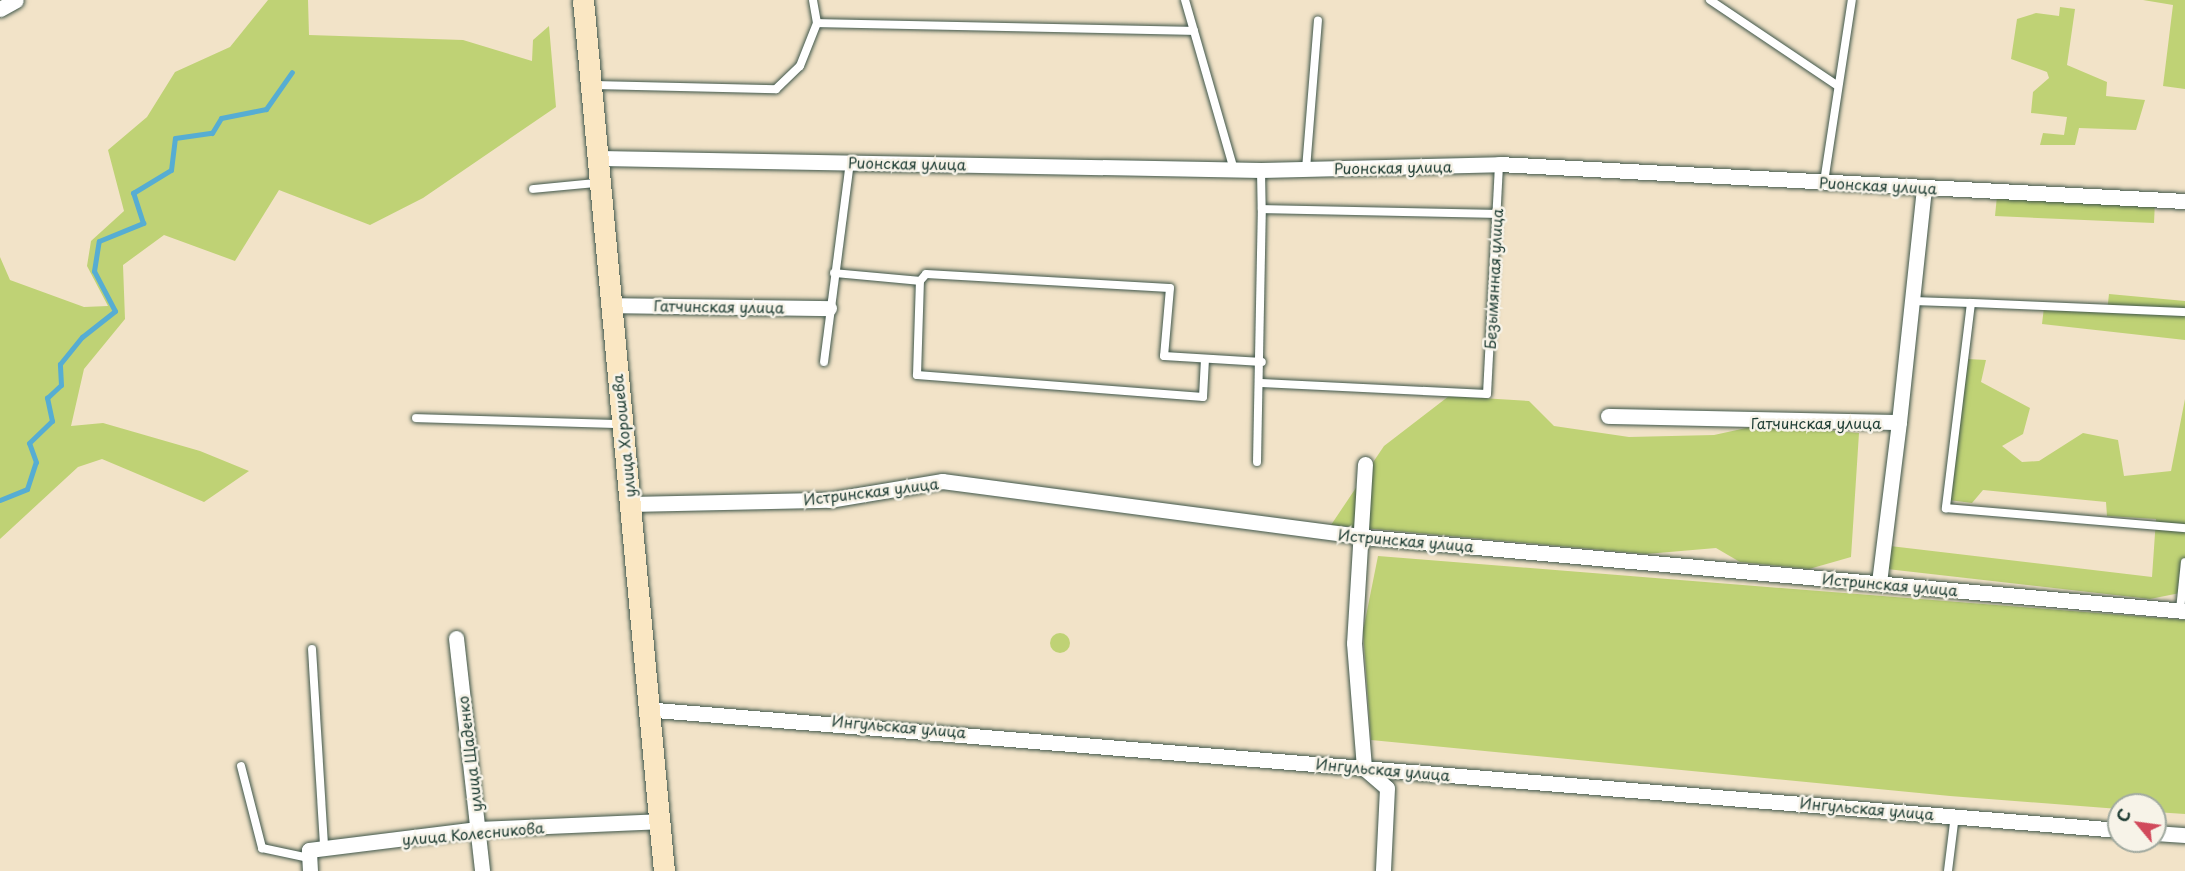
<!DOCTYPE html>
<html>
<head>
<meta charset="utf-8">
<style>
	body { margin:0 }
	#map { position:relative; width:2185px; height:871px; overflow:hidden; background:#f2e3c8; font-family:"Playpen Sans",sans-serif }
	div>[style] { position:absolute }
	.green>* { inset:0; background:#bfd275 }
	.round { border-radius:50% }
	.stream>* { height:5px; margin:-2.5px; padding:0 2.5px; transform-origin:2.5px; border-radius:2.5px; background:#56add3 }
	.roads { filter:drop-shadow(0 0 2px #3f564a) drop-shadow(0 0 2px #3f564a) }
	.service>* { height:8px; margin:-4px; padding:0 4px; transform-origin:4px; border-radius:4px; background:#fff }
	.minor>* { height:15px; margin:-7.5px; padding:0 7.5px; transform-origin:7.5px; border-radius:7.5px; background:#fff }
	.secondary>* { height:21px; margin:-10.5px; padding:0 10.5px; transform-origin:10.5px; border-radius:10.5px; background:#fae7c3 }
	span { translate:-50% -50%; white-space:nowrap; text-align:center; line-height:1.15; -webkit-text-stroke:5px #f7f3e8; paint-order:stroke }
	.street-label { font-size:15px; color:#1f3d34 }
	.north { position:absolute; left:2107px; top:793px; width:60px; height:60px; box-sizing:border-box; background:#f7f3e8; border:2px solid #a1aaa0; border-radius:50%; rotate:299deg; font-size:16px; font-weight:700; line-height:24px; text-align:center; color:#1f3d34 }
	.north::after { content:''; display:block; margin:auto; width:21px; height:27px; background:#d1495b; clip-path:polygon(50% 0,100% 100%,50% 72%,0 100%) }
</style>
</head>
<body>
<div id="map">
	<div class="green">
		<i style="clip-path:polygon(268px 0,308px 0,309px 35px,463px 40px,532px 61px,533px 40px,549px 26px,556px 107px,423px 198px,370px 225px,279px 190px,235px 261px,164px 235px,123px 265px,125px 319px,84px 369px,71px 426px,103px 423px,200px 451px,249px 471px,204px 502px,102px 459px,78px 467px,0 539px,0 257px,10px 280px,84px 307px,108px 306px,87px 266px,91px 241px,124px 211px,108px 150px,147px 117px,175px 72px,230px 47px)"></i>
		<i style="clip-path:polygon(2143px 0,2185px 0,2185px 89px,2163px 86px,2173px 5px)"></i>
		<i style="clip-path:polygon(2060px 7px,2075px 9px,2067px 65px,2107px 82px,2106px 96px,2145px 100px,2136px 130px,2079px 128px,2075px 145px,2040px 145px,2043px 133px,2064px 135px,2067px 117px,2031px 113px,2033px 92px,2049px 78px,2047px 72px,2011px 59px,2017px 19px,2036px 13px,2059px 16px)"></i>
		<i style="clip-path:polygon(1997px 196px,2155px 201px,2154px 223px,1995px 216px)"></i>
		<i style="clip-path:polygon(2109px 294px,2185px 301px,2185px 340px,2042px 324px,2044px 307px,2107px 312px)"></i>
		<i style="clip-path:polygon(1968px 359px,1986px 360px,1981px 382px,2030px 408px,2023px 434px,2002px 446px,2022px 462px,2039px 461px,2083px 433px,2118px 440px,2124px 476px,2171px 471px,2185px 399px,2185px 592px,2150px 599px,1887px 569px,1890px 546px,2152px 577px,2156px 519px,2107px 516px,2106px 502px,1983px 490px,1972px 503px,1949px 500px)"></i>
		<i style="clip-path:polygon(1449px 396px,1529px 401px,1554px 426px,1629px 437px,1714px 435px,1760px 425px,1859px 433px,1851px 557px,1809px 569px,1740px 562px,1716px 548px,1646px 554px,1331px 525px,1384px 446px)"></i>
		<i style="clip-path:polygon(1378px 556px,2185px 620px,2185px 814px,2155px 812px,2155px 805px,2119px 809px,1950px 796px,1371px 740px,1363px 631px)"></i>
		<i class="round" style="left:1050px;top:633px;width:20px;height:20px"></i>
	</div>
	<div class="stream">
		<i style="left:0;top:500px;width:29px;rotate:-22deg"></i>
		<i style="left:27px;top:489px;width:28px;rotate:-72deg"></i>
		<i style="left:36px;top:462px;width:20px;rotate:-110deg"></i>
		<i style="left:29px;top:443px;width:32px;rotate:-44deg"></i>
		<i style="left:52px;top:421px;width:24px;rotate:-102deg"></i>
		<i style="left:47px;top:398px;width:19px;rotate:-43deg"></i>
		<i style="left:61px;top:385px;width:21px;rotate:-93deg"></i>
		<i style="left:60px;top:364px;width:35px;rotate:-51deg"></i>
		<i style="left:82px;top:337px;width:42px;rotate:-38.2deg"></i>
		<i style="left:115px;top:311px;width:45px;rotate:-117.7deg"></i>
		<i style="left:94px;top:271px;width:30px;rotate:-81deg"></i>
		<i style="left:99px;top:241px;width:48px;rotate:-22.2deg"></i>
		<i style="left:143px;top:223px;width:32px;rotate:-108deg"></i>
		<i style="left:133px;top:193px;width:44px;rotate:-31.2deg"></i>
		<i style="left:171px;top:170px;width:32px;rotate:-83deg"></i>
		<i style="left:175px;top:138px;width:37px;rotate:-8deg"></i>
		<i style="left:212px;top:133px;width:17px;rotate:-59deg"></i>
		<i style="left:221px;top:118px;width:46px;rotate:-11.3deg"></i>
		<i style="left:266px;top:109px;width:45px;rotate:-54.9deg"></i>
	</div>
	<div class="roads">
		<div class="service">
			<i style="left:1185px;top:0;width:173px;rotate:73.9deg"></i>
			<i style="left:1710px;top:0;width:154px;rotate:33.9deg"></i>
			<i style="left:817px;top:23px;width:377px;rotate:1.2deg"></i>
			<i style="left:594px;top:85px;width:182px;rotate:1.3deg"></i>
			<i style="left:776px;top:89px;width:33px;rotate:-44deg"></i>
			<i style="left:800px;top:66px;width:46px;rotate:-68.4deg"></i>
			<i style="left:817px;top:23px;width:23px;rotate:-100deg"></i>
			<i style="left:1306px;top:169px;width:149px;rotate:-85.4deg"></i>
			<i style="left:1261px;top:170px;width:39px;rotate:89deg"></i>
			<i style="left:1262px;top:209px;width:234px;rotate:1.2deg"></i>
			<i style="left:1824px;top:182px;width:184px;rotate:-81.3deg"></i>
			<i style="left:533px;top:189px;width:64px;rotate:-5.4deg"></i>
			<i style="left:834px;top:273px;width:86px;rotate:5.3deg"></i>
			<i style="left:1913px;top:301px;width:58px;rotate:2deg"></i>
			<i style="left:1971px;top:303px;width:207px;rotate:97deg"></i>
			<i style="left:1946px;top:508px;width:240px;rotate:4.8deg"></i>
			<i style="left:1971px;top:303px;width:214px;rotate:2.4deg"></i>
			<i style="left:1205px;top:359px;width:38px;rotate:93deg"></i>
			<i style="left:1203px;top:397px;width:287px;rotate:-175.6deg"></i>
			<i style="left:917px;top:375px;width:94px;rotate:-88.2deg"></i>
			<i style="left:920px;top:281px;width:9px;rotate:-49deg"></i>
			<i style="left:926px;top:274px;width:244px;rotate:3.3deg"></i>
			<i style="left:1170px;top:288px;width:68px;rotate:95deg"></i>
			<i style="left:1164px;top:356px;width:98px;rotate:3.5deg"></i>
			<i style="left:824px;top:362px;width:202px;rotate:-82.6deg"></i>
			<i style="left:1261px;top:383px;width:226px;rotate:2.8deg"></i>
			<i style="left:1487px;top:394px;width:230px;rotate:-87deg"></i>
			<i style="left:416px;top:418px;width:204px;rotate:1.7deg"></i>
			<i style="left:1257px;top:462px;width:253px;rotate:-88.9deg"></i>
			<i style="left:2180px;top:610px;width:48px;rotate:-84.1deg"></i>
			<i style="left:312px;top:649px;width:199px;rotate:86.5deg"></i>
			<i style="left:241px;top:766px;width:85px;rotate:75.6deg"></i>
			<i style="left:262px;top:848px;width:48px;rotate:12deg"></i>
			<i style="left:1948px;top:871px;width:56px;rotate:-82.9deg"></i>
		</div>
		<div class="minor">
			<i style="left:0;top:9px;width:18px;rotate:-29deg"></i>
			<i style="left:600px;top:158px;width:661px;rotate:1.04deg"></i>
			<i style="left:1261px;top:170px;width:238px;rotate:-1.4deg"></i>
			<i style="left:1499px;top:164px;width:687px;rotate:3.09deg"></i>
			<i style="left:609px;top:305px;width:220px;rotate:0.8deg"></i>
			<i style="left:1608px;top:416px;width:291px;rotate:1.2deg"></i>
			<i style="left:1899px;top:422px;width:162px;rotate:97.1deg"></i>
			<i style="left:1899px;top:422px;width:236px;rotate:-83.9deg"></i>
			<i style="left:1365px;top:464px;width:179px;rotate:93.5deg"></i>
			<i style="left:1354px;top:643px;width:125px;rotate:85.4deg"></i>
			<i style="left:1364px;top:768px;width:30px;rotate:41deg"></i>
			<i style="left:1387px;top:788px;width:83px;rotate:92.8deg"></i>
			<i style="left:630px;top:504px;width:199px;rotate:-1.2deg"></i>
			<i style="left:829px;top:500px;width:115px;rotate:-9.5deg"></i>
			<i style="left:942px;top:481px;width:427px;rotate:7.5deg"></i>
			<i style="left:1365px;top:537px;width:823px;rotate:5.16deg"></i>
			<i style="left:456px;top:638px;width:234px;rotate:83.6deg"></i>
			<i style="left:648px;top:704px;width:10px;rotate:37deg"></i>
			<i style="left:656px;top:710px;width:1468px;rotate:4.69deg"></i>
			<i style="left:2155px;top:833px;width:30px;rotate:4deg"></i>
			<i style="left:310px;top:871px;width:21px;rotate:-93deg"></i>
			<i style="left:309px;top:850px;width:170px;rotate:-7.1deg"></i>
			<i style="left:478px;top:829px;width:180px;rotate:-2.5deg"></i>
		</div>
		<div class="secondary">
			<i style="left:583px;top:0;width:875px;rotate:84.69deg"></i>
		</div>
	</div>
	<div class="street-label">
		<span style="left:907px;top:163px;rotate:1deg">Рионская улица</span>
		<span style="left:1393px;top:167px;rotate:-1deg">Рионская улица</span>
		<span style="left:1878px;top:185px;rotate:3deg">Рионская улица</span>
		<span style="left:1493px;top:279px;rotate:-87deg">Безымянная улица</span>
		<span style="left:719px;top:306px;rotate:1deg">Гатчинская улица</span>
		<span style="left:1816px;top:423px">Гатчинская улица</span>
		<span style="left:623px;top:436px;rotate:-96deg">улица Хорошева</span>
		<span style="left:871px;top:491px;rotate:-7deg">Истринская улица</span>
		<span style="left:1406px;top:540px;rotate:5deg">Истринская улица</span>
		<span style="left:1890px;top:584px;rotate:5deg">Истринская улица</span>
		<span style="left:899px;top:726px;rotate:5deg">Ингульская улица</span>
		<span style="left:469px;top:754px;rotate:-97deg">улица Щаденко</span>
		<span style="left:1383px;top:769px;rotate:5deg">Ингульская улица</span>
		<span style="left:1867px;top:808px;rotate:5deg">Ингульская улица</span>
		<span style="left:473px;top:833px;rotate:-5deg">улица Колесникова</span>
	</div>
	<div class="north">С</div>
</div>
</body>
</html>
